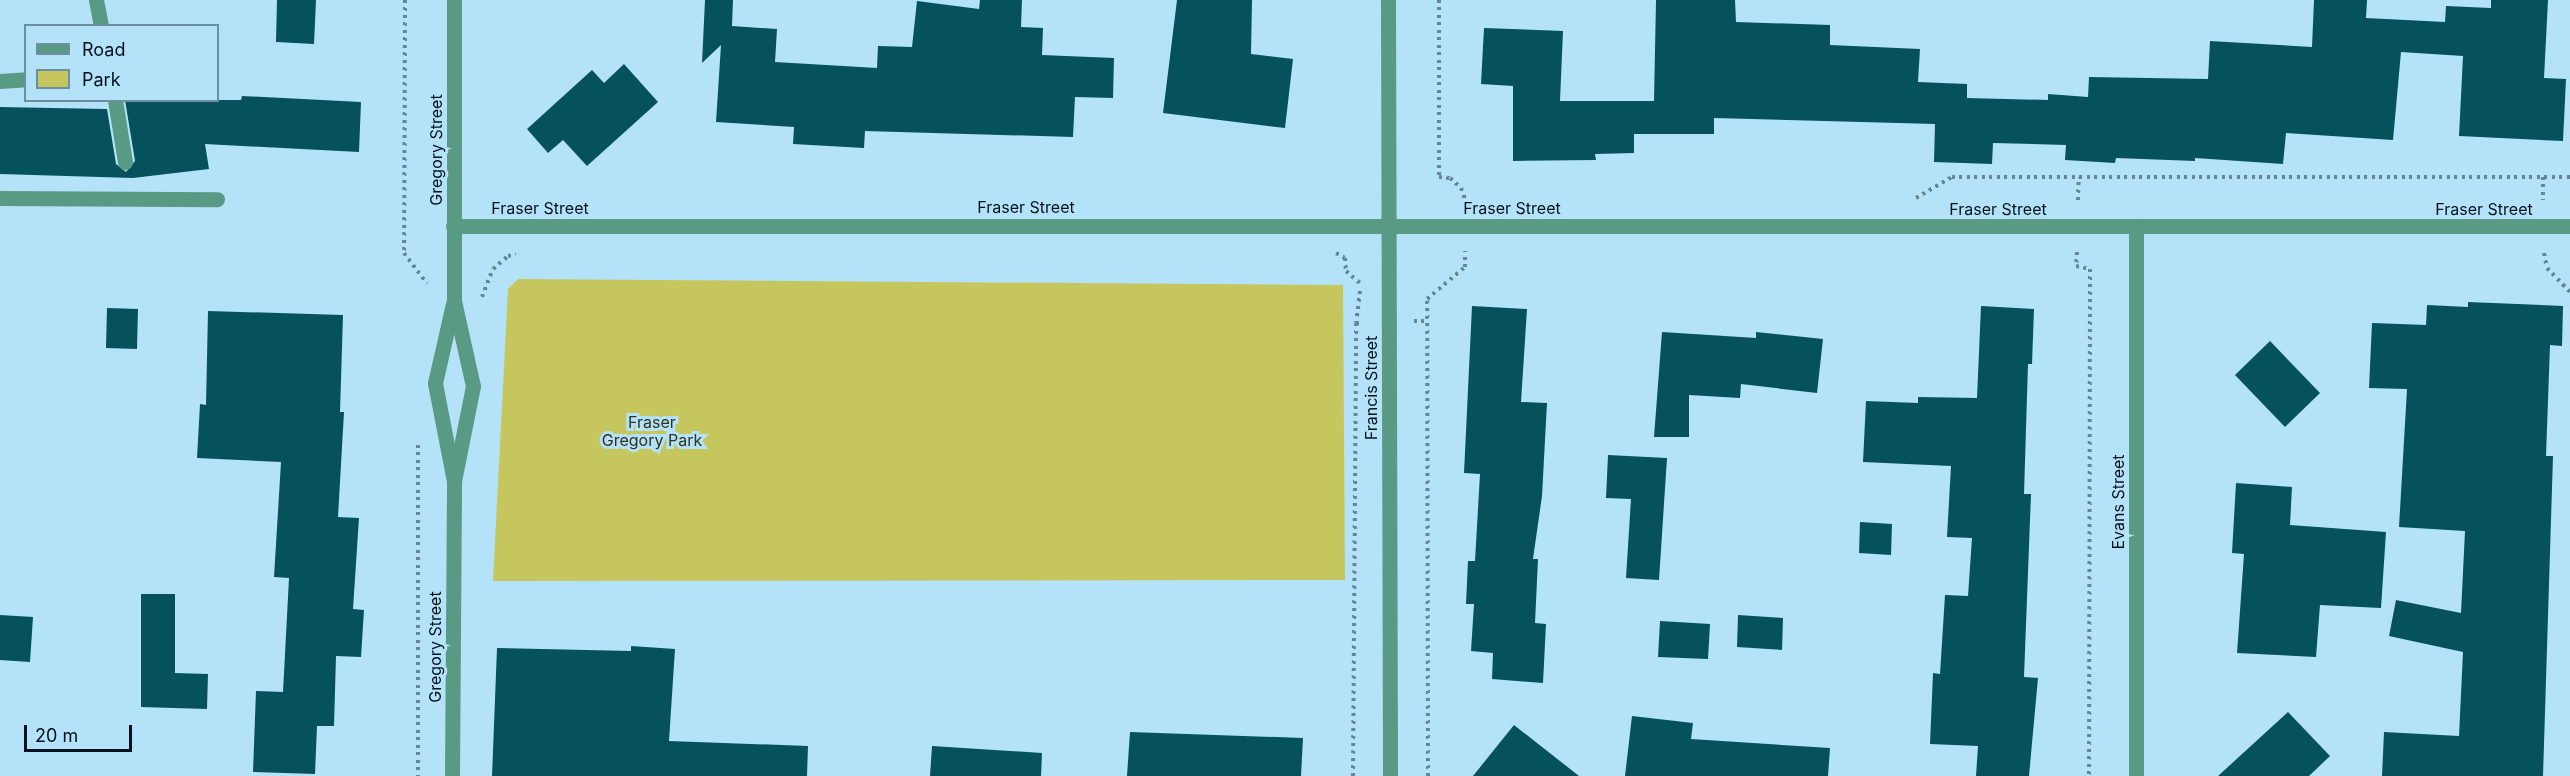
<!DOCTYPE html>
<html>
<head>
<meta charset="utf-8">
<style>
	body { margin:0 }
	#map { position:relative; width:2570px; height:776px; overflow:hidden; background:#b4e2f9; font-family:Inter,sans-serif }
	div>[style] { position:absolute }
	.green>* { inset:0; background:#c5c75e }
	.building>* { inset:0; background:#05525c }
	.path>* { height:4px; margin-top:-2px; transform-origin:0; background:repeating-linear-gradient(90deg,#648697 0 3px,transparent 0 7.5px) }
	.service>* { height:15px; margin:-7.5px; padding:0 7.5px; transform-origin:7.5px; border-radius:7.5px; background:#589a83 }
	.minor>* { height:15px; margin:-7.5px; padding:0 7.5px; transform-origin:7.5px; border-radius:7.5px; background:#589a83 }
	.tertiary>* { height:15px; margin:-7.5px; padding:0 7.5px; transform-origin:7.5px; border-radius:7.5px; background:#589a83 }
	span { translate:-50% -50%; white-space:nowrap; text-align:center; line-height:1.15; -webkit-text-stroke:6px #b4e2f9; paint-order:stroke }
	.street-label { font-size:16px; color:#00131d }
	.park-label { font-size:16px; color:#32321a }
	.legend { position:absolute; left:24px; top:24px; width:195px; height:78px; box-sizing:border-box; background:#b4e2f9; border:2px solid #6c8fa1; margin:0; padding:8px 10px; list-style:none; font-size:18px; color:#00131d }
	.legend li { display:flex; align-items:center; gap:12px; height:30px }
	.legend b { width:30px; border:2px solid #6c8fa1 }
	.scale { position:absolute; left:24px; top:725px; width:108px; height:27px; box-sizing:border-box; border:3px solid #00131d; border-top:0; padding-left:8px; font-size:18px; line-height:21px; white-space:nowrap; color:#00131d; -webkit-text-stroke:4px #b4e2f9; paint-order:stroke }
</style>
</head>
<body>
<div id="map">
	<div class="green">
		<i style="clip-path:polygon(518px 279px,1343px 285px,1345px 580px,493px 581px,508px 289px)"></i>
	</div>
	<div class="building">
		<i style="clip-path:polygon(277px 0,316px 0,314px 44px,276px 42px)"></i>
		<i style="clip-path:polygon(705px 0,733px 0,732px 26px,777px 29px,775px 62px,877px 68px,878px 46px,912px 47px,917px 1px,979px 9px,980px 0,1022px 0,1021px 27px,1043px 28px,1042px 55px,1114px 58px,1113px 98px,1075px 97px,1073px 137px,865px 131px,864px 148px,793px 144px,794px 127px,716px 122px,721px 45px,702px 63px)"></i>
		<i style="clip-path:polygon(1177px 0,1252px 0,1251px 54px,1293px 59px,1285px 128px,1163px 113px)"></i>
		<i style="clip-path:polygon(1656px 0,1735px 0,1736px 22px,1830px 25px,1830px 45px,1920px 49px,1918px 82px,1967px 84px,1967px 98px,2048px 100px,2048px 94px,2088px 97px,2089px 77px,2208px 79px,2210px 41px,2312px 47px,2314px 0,2367px 0,2366px 18px,2445px 22px,2446px 6px,2491px 8px,2491px 0,2548px 0,2544px 78px,2566px 79px,2563px 141px,2459px 136px,2463px 56px,2401px 52px,2393px 140px,2286px 133px,2283px 164px,2195px 158px,2195px 161px,2116px 158px,2115px 163px,2065px 160px,2066px 145px,1993px 143px,1992px 164px,1934px 162px,1935px 124px,1714px 118px,1714px 134px,1634px 134px,1634px 153px,1595px 154px,1596px 160px,1513px 161px,1513px 86px,1481px 84px,1484px 28px,1563px 31px,1560px 101px,1654px 101px)"></i>
		<i style="clip-path:polygon(624px 64px,658px 102px,587px 166px,563px 140px,548px 153px,527px 129px,592px 70px,604px 83px)"></i>
		<i style="clip-path:polygon(242px 96px,361px 102px,359px 152px,205px 144px,209px 169px,133px 178px,0 174px,0 107px,107px 109px,116px 164px,126px 172px,135px 161px,125px 100px,241px 100px)"></i>
		<i style="clip-path:polygon(2468px 302px,2563px 306px,2562px 346px,2550px 345px,2546px 456px,2553px 456px,2543px 776px,2382px 776px,2384px 732px,2459px 736px,2463px 652px,2389px 636px,2396px 600px,2461px 613px,2465px 531px,2399px 527px,2407px 389px,2369px 388px,2372px 323px,2426px 325px,2427px 305px,2468px 307px)"></i>
		<i style="clip-path:polygon(1472px 306px,1527px 309px,1521px 402px,1547px 403px,1542px 496px,1533px 559px,1538px 559px,1535px 623px,1546px 624px,1543px 683px,1492px 679px,1493px 653px,1471px 651px,1474px 604px,1466px 604px,1468px 561px,1475px 561px,1480px 474px,1464px 473px)"></i>
		<i style="clip-path:polygon(1981px 306px,2034px 309px,2032px 364px,2028px 364px,2024px 494px,2031px 494px,2024px 677px,2038px 678px,2029px 776px,1976px 776px,1978px 746px,1930px 744px,1933px 673px,1940px 674px,1945px 595px,1968px 596px,1972px 538px,1947px 537px,1951px 466px,1863px 462px,1866px 401px,1918px 403px,1918px 397px,1977px 398px)"></i>
		<i style="clip-path:polygon(107px 308px,138px 309px,137px 349px,106px 348px)"></i>
		<i style="clip-path:polygon(208px 311px,343px 315px,340px 412px,344px 412px,338px 517px,359px 518px,353px 609px,364px 610px,361px 657px,336px 656px,334px 726px,317px 726px,315px 774px,253px 772px,256px 691px,283px 692px,289px 578px,274px 577px,281px 462px,197px 458px,200px 404px,206px 405px)"></i>
		<i style="clip-path:polygon(1662px 332px,1756px 338px,1756px 332px,1823px 339px,1817px 393px,1741px 384px,1740px 398px,1689px 395px,1689px 437px,1654px 437px)"></i>
		<i style="clip-path:polygon(2270px 341px,2320px 393px,2285px 427px,2235px 375px)"></i>
		<i style="clip-path:polygon(1608px 455px,1667px 458px,1659px 580px,1626px 578px,1631px 499px,1606px 498px)"></i>
		<i style="clip-path:polygon(2236px 483px,2292px 487px,2290px 525px,2386px 532px,2381px 608px,2320px 605px,2316px 657px,2237px 653px,2244px 554px,2232px 553px)"></i>
		<i style="clip-path:polygon(1860px 522px,1892px 524px,1891px 555px,1859px 553px)"></i>
		<i style="clip-path:polygon(141px 594px,175px 594px,175px 673px,208px 674px,207px 709px,141px 707px)"></i>
		<i style="clip-path:polygon(0 615px,33px 617px,30px 662px,0 660px)"></i>
		<i style="clip-path:polygon(1738px 615px,1783px 618px,1782px 650px,1737px 647px)"></i>
		<i style="clip-path:polygon(1660px 621px,1710px 624px,1708px 659px,1658px 657px)"></i>
		<i style="clip-path:polygon(631px 646px,675px 649px,669px 741px,808px 746px,807px 776px,492px 776px,497px 648px,631px 651px)"></i>
		<i style="clip-path:polygon(2288px 712px,2330px 756px,2309px 776px,2218px 776px)"></i>
		<i style="clip-path:polygon(1632px 716px,1693px 723px,1691px 739px,1830px 748px,1828px 776px,1625px 776px)"></i>
		<i style="clip-path:polygon(1514px 725px,1579px 776px,1473px 776px)"></i>
		<i style="clip-path:polygon(1130px 732px,1303px 738px,1301px 776px,1127px 776px)"></i>
		<i style="clip-path:polygon(932px 746px,1042px 753px,1041px 776px,930px 776px)"></i>
	</div>
	<div class="path">
		<i style="left:405px;top:0;width:253px;rotate:90.2deg"></i>
		<i style="left:404px;top:253px;width:38px;rotate:53deg"></i>
		<i style="left:1439px;top:0;width:177px;rotate:90deg"></i>
		<i style="left:1439px;top:177px;width:11px;rotate:5deg"></i>
		<i style="left:1450px;top:178px;width:15px;rotate:42deg"></i>
		<i style="left:1461px;top:188px;width:12px;rotate:70deg"></i>
		<i style="left:2543px;top:177px;width:23px;rotate:90deg"></i>
		<i style="left:1916px;top:198px;width:42px;rotate:-30.3deg"></i>
		<i style="left:1952px;top:177px;width:618px"></i>
		<i style="left:2078px;top:200px;width:23px;rotate:-88deg"></i>
		<i style="left:2077px;top:252px;width:14px;rotate:94deg"></i>
		<i style="left:2076px;top:266px;width:14px;rotate:12deg"></i>
		<i style="left:2090px;top:269px;width:507px;rotate:90.11deg"></i>
		<i style="left:1336px;top:253px;width:10px;rotate:29deg"></i>
		<i style="left:1345px;top:258px;width:13px;rotate:86deg"></i>
		<i style="left:1346px;top:271px;width:20px;rotate:41deg"></i>
		<i style="left:2544px;top:253px;width:15px;rotate:79deg"></i>
		<i style="left:2547px;top:268px;width:33px;rotate:46deg"></i>
		<i style="left:1360px;top:291px;width:32px;rotate:97deg"></i>
		<i style="left:1356px;top:323px;width:6px"></i>
		<i style="left:482px;top:297px;width:30px;rotate:-69deg"></i>
		<i style="left:493px;top:269px;width:20px;rotate:-41deg"></i>
		<i style="left:508px;top:256px;width:8px;rotate:-14deg"></i>
		<i style="left:1414px;top:321px;width:12px"></i>
		<i style="left:418px;top:445px;width:331px;rotate:90deg"></i>
		<i style="left:1353px;top:776px;width:453px;rotate:-89.6deg"></i>
		<i style="left:1428px;top:776px;width:477px;rotate:-90.1deg"></i>
		<i style="left:1427px;top:299px;width:50px;rotate:-40.1deg"></i>
		<i style="left:1465px;top:267px;width:16px;rotate:-90deg"></i>
	</div>
	<div class="service">
		<i style="left:96px;top:0;width:26px;rotate:79deg"></i>
		<i style="left:0;top:81px;width:26px;rotate:-4deg"></i>
		<i style="left:115px;top:100px;width:63px;rotate:80.8deg"></i>
		<i style="left:0;top:198px;width:217px;rotate:0.3deg"></i>
	</div>
	<div class="minor">
		<i style="left:1388px;top:0;width:776px;rotate:89.85deg"></i>
		<i style="left:453px;top:226px;width:2117px"></i>
		<i style="left:2136px;top:227px;width:549px;rotate:90deg"></i>
	</div>
	<div class="tertiary">
		<i style="left:454px;top:0;width:301px;rotate:90deg"></i>
		<i style="left:454px;top:301px;width:87px;rotate:77.4deg"></i>
		<i style="left:473px;top:386px;width:97px;rotate:101.3deg"></i>
		<i style="left:452px;top:776px;width:295px;rotate:-89.6deg"></i>
		<i style="left:454px;top:481px;width:100px;rotate:-101deg"></i>
		<i style="left:435px;top:383px;width:81px;rotate:-77.2deg"></i>
	</div>
	<div class="street-label">
		<span style="left:436px;top:150px;rotate:-90deg">Gregory Street</span>
		<span style="left:1026px;top:207px">Fraser Street</span>
		<span style="left:540px;top:208px">Fraser Street</span>
		<span style="left:1512px;top:208px">Fraser Street</span>
		<span style="left:1998px;top:209px">Fraser Street</span>
		<span style="left:2484px;top:209px">Fraser Street</span>
		<span style="left:1371px;top:388px;rotate:-90deg">Francis Street</span>
		<span style="left:2118px;top:502px;rotate:-90deg">Evans Street</span>
		<span style="left:435px;top:647px;rotate:-90deg">Gregory Street</span>
	</div>
	<div class="park-label">
		<span style="left:652px;top:431px">Fraser<br>Gregory Park</span>
	</div>
	<ul class="legend">
	<li><b style="height:8px;background:#589a83"></b>Road</li>
	<li><b style="height:16px;background:#c5c75e"></b>Park</li>
	</ul>
	<div class="scale">20 m</div>
</div>
</body>
</html>
